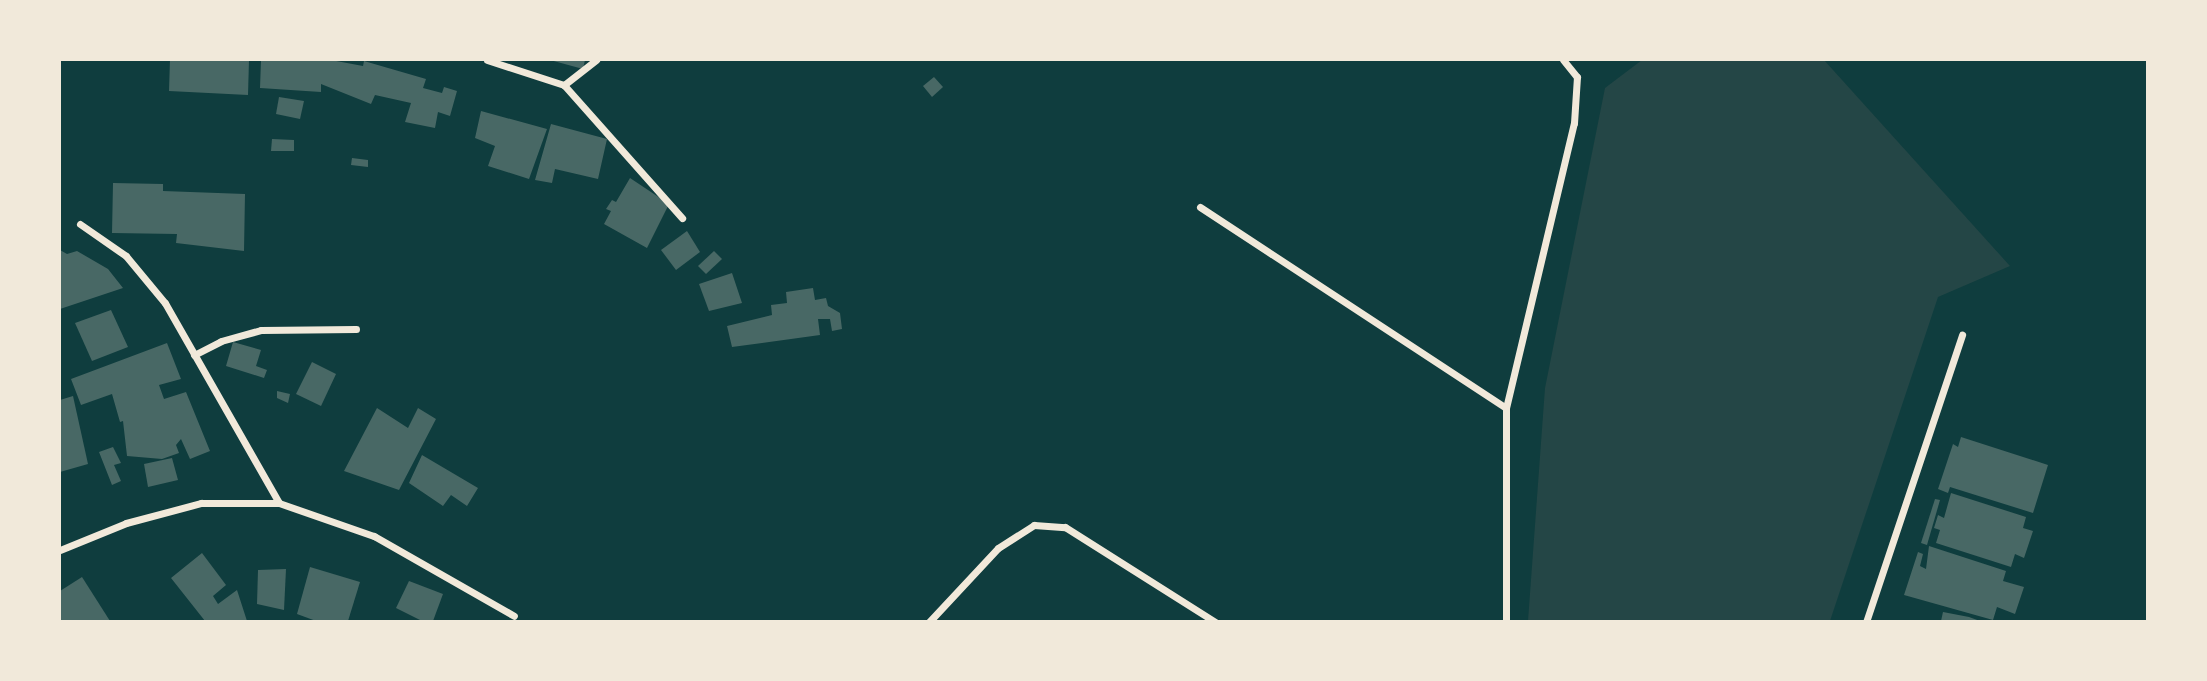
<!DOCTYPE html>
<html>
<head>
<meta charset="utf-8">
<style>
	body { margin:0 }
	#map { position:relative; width:2207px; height:681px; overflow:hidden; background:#0f3d3e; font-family:"Roboto Condensed",sans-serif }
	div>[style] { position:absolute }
	.green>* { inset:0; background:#244646 }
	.building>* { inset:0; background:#486865 }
	.minor>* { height:7px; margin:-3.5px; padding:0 3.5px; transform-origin:3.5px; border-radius:3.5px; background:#f1e9da }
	span { translate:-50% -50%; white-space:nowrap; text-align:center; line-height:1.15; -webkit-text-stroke:5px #f1e9da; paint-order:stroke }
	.frame { position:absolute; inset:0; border:61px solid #f1e9da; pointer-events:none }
</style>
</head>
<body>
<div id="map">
	<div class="green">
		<i style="clip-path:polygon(1642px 60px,1824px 60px,2010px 266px,1938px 297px,1830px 621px,1528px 621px,1545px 388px,1605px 88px)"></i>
	</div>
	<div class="building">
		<i style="clip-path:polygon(170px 60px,249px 60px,248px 95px,169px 91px)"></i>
		<i style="clip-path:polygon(261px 60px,331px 60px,363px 66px,364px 61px,426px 79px,423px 88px,442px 93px,444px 87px,457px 91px,450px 116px,438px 112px,435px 128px,405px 122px,411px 103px,375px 95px,371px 104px,321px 84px,321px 92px,260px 88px)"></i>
		<i style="clip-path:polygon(550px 60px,585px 60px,583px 69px)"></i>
		<i style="clip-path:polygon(934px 77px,943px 87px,932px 97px,923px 86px)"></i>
		<i style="clip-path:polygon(279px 97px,304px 101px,300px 119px,276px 114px)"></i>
		<i style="clip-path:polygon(481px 111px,547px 129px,529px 179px,488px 166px,495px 146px,475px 138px)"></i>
		<i style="clip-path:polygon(551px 124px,607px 139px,598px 179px,555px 169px,552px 183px,535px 180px)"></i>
		<i style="clip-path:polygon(272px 139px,294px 140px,294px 151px,271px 151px)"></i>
		<i style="clip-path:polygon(352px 158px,368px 160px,368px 167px,351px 165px)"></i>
		<i style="clip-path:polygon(630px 178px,669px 204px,647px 248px,604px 224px,611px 211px,606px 209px,612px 200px,616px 202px)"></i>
		<i style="clip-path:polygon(113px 183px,163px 184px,163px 191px,245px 194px,244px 251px,176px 243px,177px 234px,112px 233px)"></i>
		<i style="clip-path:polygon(687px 231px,700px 252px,676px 270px,661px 250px)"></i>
		<i style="clip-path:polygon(60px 250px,67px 254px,77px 251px,108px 269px,123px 288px,60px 309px)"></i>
		<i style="clip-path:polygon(714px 251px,722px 259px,706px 274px,698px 266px)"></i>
		<i style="clip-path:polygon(732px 273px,742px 303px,709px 311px,699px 284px)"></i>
		<i style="clip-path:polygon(813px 288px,815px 300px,826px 298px,828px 306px,840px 313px,842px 329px,832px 331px,830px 319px,818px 319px,820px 335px,732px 347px,727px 326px,772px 315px,771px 305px,787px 303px,786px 292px)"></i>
		<i style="clip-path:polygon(111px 310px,128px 347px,92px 361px,75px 323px)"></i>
		<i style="clip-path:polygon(233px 342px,261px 350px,256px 366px,267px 370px,264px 378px,226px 366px)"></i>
		<i style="clip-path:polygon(167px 343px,181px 379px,159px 385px,164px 399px,186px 392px,210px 451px,190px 459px,181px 439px,176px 445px,179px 453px,162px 459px,127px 456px,123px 421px,120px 422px,112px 394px,81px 405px,71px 379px)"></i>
		<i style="clip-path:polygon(312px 362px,336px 374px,321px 406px,296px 394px)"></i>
		<i style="clip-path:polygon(277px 391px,290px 394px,288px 403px,277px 398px)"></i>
		<i style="clip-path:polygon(73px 396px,88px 464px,60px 472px,60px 400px)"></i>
		<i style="clip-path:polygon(377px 408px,408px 428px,418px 408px,436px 419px,399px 490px,344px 471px)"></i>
		<i style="clip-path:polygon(1961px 437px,2048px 465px,2033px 513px,1950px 487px,1948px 493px,1938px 489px,1953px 444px,1958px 447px)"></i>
		<i style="clip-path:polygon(113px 447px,121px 463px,114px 465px,121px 481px,112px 485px,99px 452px)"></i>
		<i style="clip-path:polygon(422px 455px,478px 488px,467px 506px,451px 495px,443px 506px,409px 483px)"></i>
		<i style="clip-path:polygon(172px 458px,178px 480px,148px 487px,144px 464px)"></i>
		<i style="clip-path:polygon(1951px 493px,2026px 517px,2023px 528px,2033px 531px,2024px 558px,2015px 554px,2011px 567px,1936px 543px,1940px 530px,1934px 528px,1938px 515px,1944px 518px)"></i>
		<i style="clip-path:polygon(1935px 499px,1940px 500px,1927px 545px,1921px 543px)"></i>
		<i style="clip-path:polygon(1929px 546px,2006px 571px,2003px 581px,2024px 587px,2015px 614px,1997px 607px,1993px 620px,1904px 595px,1918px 552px,1923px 554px,1920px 566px,1926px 569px)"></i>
		<i style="clip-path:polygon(202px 553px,226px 585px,213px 596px,218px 604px,237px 590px,247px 621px,205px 621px,171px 578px)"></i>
		<i style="clip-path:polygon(310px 567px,360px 582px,348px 621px,316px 621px,297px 614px)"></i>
		<i style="clip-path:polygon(286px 569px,284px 610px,257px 604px,258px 570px)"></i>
		<i style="clip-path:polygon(82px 577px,110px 621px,60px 621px,60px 591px)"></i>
		<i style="clip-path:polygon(409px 581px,443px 594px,433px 621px,422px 621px,396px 608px)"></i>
		<i style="clip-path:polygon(1943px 612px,1969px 617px,1980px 621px,1941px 621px)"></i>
	</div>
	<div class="minor">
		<i style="left:487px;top:60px;width:81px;rotate:18deg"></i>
		<i style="left:564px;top:85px;width:41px;rotate:-38deg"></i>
		<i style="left:564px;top:85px;width:178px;rotate:48.4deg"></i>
		<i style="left:1200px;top:207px;width:366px;rotate:33.3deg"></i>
		<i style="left:80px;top:224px;width:56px;rotate:34.8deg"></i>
		<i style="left:126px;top:256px;width:61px;rotate:50.3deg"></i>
		<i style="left:165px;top:303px;width:230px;rotate:60.3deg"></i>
		<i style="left:194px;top:355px;width:30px;rotate:-27deg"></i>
		<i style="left:221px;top:341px;width:41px;rotate:-15.4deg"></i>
		<i style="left:261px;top:330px;width:95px;rotate:-0.6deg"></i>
		<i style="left:60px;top:550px;width:71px;rotate:-22.2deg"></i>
		<i style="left:126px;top:523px;width:78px;rotate:-14.9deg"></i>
		<i style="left:201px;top:503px;width:78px"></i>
		<i style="left:279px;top:503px;width:101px;rotate:19.2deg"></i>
		<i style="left:374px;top:536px;width:161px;rotate:29.7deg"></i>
		<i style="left:929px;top:622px;width:101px;rotate:-47deg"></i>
		<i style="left:998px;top:548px;width:43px;rotate:-32.6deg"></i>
		<i style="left:1034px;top:525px;width:31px;rotate:4deg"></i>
		<i style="left:1065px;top:527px;width:178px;rotate:32.3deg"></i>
		<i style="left:1506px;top:622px;width:214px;rotate:-90deg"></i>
		<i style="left:1506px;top:408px;width:293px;rotate:-76.6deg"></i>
		<i style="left:1574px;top:123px;width:46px;rotate:-86.3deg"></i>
		<i style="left:1577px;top:77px;width:22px;rotate:-129deg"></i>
		<i style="left:1866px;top:622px;width:303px;rotate:-71.5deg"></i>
	</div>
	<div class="frame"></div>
</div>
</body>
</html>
